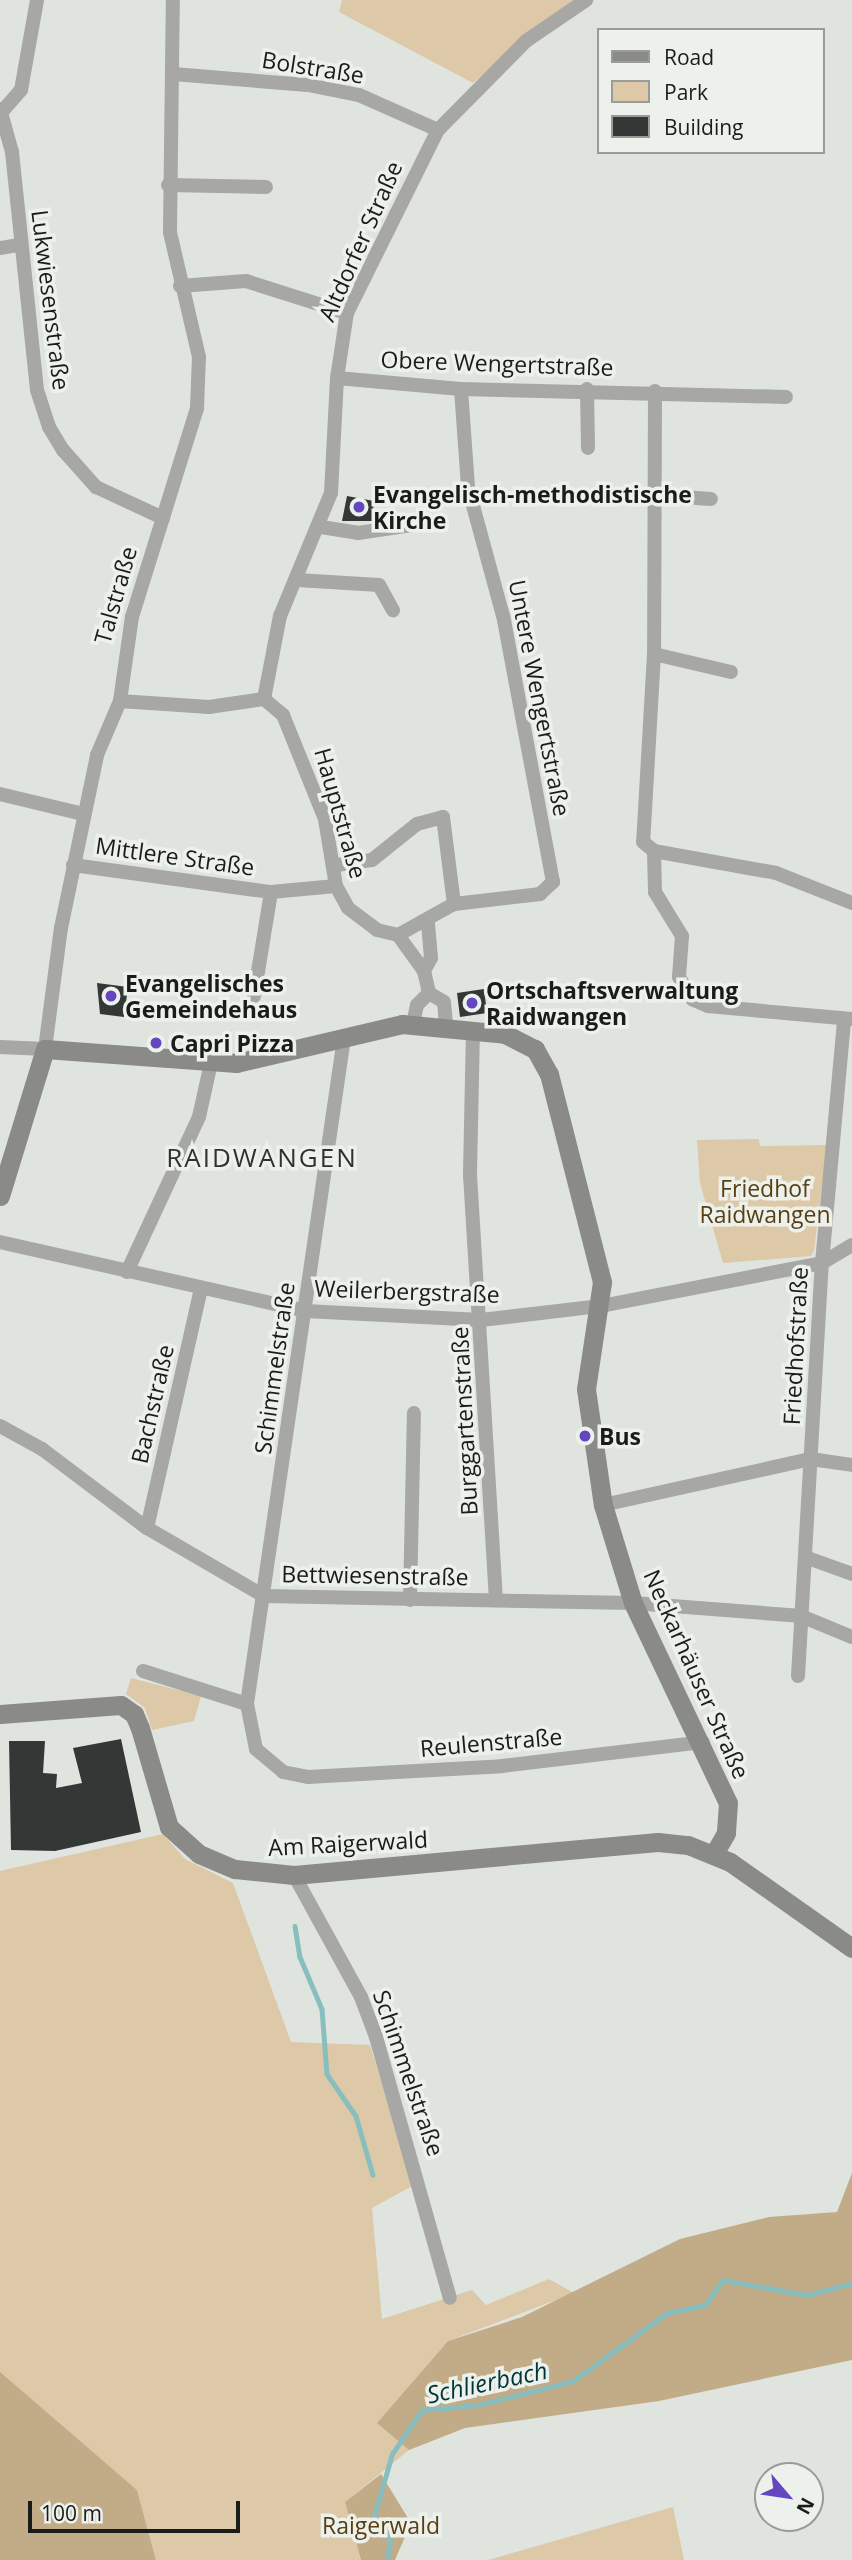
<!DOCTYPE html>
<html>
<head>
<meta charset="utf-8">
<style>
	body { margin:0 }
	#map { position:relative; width:852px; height:2560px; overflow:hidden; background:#e0e4df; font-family:"Open Sans",sans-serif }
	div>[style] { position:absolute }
	.green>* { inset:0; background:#ddc8a8 }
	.forest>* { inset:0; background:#c2ab87 }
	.stream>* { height:4.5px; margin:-2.25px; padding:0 2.25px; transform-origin:2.25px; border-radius:2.25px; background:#89bebf }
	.building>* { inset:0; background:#333836 }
	.street>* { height:14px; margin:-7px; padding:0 7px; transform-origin:7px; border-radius:7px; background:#a7a7a5 }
	.secondary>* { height:19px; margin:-9.5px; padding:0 9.5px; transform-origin:9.5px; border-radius:9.5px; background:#8a8a87 }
	.dots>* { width:19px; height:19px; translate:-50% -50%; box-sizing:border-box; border:4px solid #edf1ec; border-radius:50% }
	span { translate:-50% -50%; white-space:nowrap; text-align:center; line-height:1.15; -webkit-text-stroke:7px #edf1ec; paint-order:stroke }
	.street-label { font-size:23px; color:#1a1c1a }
	.poi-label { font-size:23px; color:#1a1c1a; font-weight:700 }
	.left { translate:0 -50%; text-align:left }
	.park-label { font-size:23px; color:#583f13 }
	.water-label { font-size:24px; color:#003537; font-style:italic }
	.quarter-label { font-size:26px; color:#2f322e; letter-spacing:2px }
	.legend { position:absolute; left:597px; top:28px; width:228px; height:126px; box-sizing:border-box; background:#edf1ec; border:2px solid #999c98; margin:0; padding:9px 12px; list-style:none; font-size:21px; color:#1a1c1a }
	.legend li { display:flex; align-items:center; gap:14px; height:35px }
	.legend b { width:35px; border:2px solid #999c98 }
	.north { position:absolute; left:754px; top:2462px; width:70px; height:70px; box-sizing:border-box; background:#edf1ec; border:2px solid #999c98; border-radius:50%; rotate:119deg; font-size:19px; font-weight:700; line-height:28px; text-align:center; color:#1a1c1a }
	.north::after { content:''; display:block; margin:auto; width:24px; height:32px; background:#6447c0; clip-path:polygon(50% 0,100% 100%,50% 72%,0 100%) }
	.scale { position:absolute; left:28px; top:2501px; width:212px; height:32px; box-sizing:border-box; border:4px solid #1a1c1a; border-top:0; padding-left:9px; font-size:21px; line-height:24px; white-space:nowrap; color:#1a1c1a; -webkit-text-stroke:5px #edf1ec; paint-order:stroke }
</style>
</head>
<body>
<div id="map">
	<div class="green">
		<i style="clip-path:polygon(342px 0,574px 0,473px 83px,339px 12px)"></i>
		<i style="clip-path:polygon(759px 1139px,760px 1146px,827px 1145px,814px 1251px,811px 1256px,723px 1263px,700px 1183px,697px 1140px)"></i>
		<i style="clip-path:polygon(131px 1678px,201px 1696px,194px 1721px,152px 1730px,145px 1708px,126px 1694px)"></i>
		<i style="clip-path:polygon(163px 1834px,185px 1859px,233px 1883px,291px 2042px,370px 2045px,414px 2185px,372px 2208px,382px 2319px,472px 2290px,486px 2305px,549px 2279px,574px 2293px,448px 2341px,378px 2422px,409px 2450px,345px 2502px,361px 2560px,156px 2560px,137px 2490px,0 2373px,0 1871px)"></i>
		<i style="clip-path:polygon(673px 2507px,684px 2560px,488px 2560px)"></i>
	</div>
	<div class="forest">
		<i style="clip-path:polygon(852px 2173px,852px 2360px,659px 2401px,465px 2428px,409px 2450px,377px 2423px,448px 2341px,522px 2317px,680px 2239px,769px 2217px,837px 2212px)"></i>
		<i style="clip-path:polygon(0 2372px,137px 2490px,156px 2560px,0 2560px)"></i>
		<i style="clip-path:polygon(381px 2474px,411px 2523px,395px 2560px,361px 2560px,345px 2502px)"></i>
	</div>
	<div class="stream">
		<i style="left:295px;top:1926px;width:31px;rotate:81deg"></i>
		<i style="left:300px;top:1957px;width:56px;rotate:67.1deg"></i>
		<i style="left:322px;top:2009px;width:65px;rotate:85.6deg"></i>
		<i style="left:327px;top:2074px;width:51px;rotate:55.4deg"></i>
		<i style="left:356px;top:2116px;width:61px;rotate:73.9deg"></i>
		<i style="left:387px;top:2560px;width:19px;rotate:-81deg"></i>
		<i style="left:390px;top:2541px;width:30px;rotate:-123deg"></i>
		<i style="left:374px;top:2516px;width:65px;rotate:-73.8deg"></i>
		<i style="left:392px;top:2454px;width:53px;rotate:-55.7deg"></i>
		<i style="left:422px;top:2410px;width:56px;rotate:-5.1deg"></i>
		<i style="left:478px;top:2405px;width:98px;rotate:-14.2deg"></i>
		<i style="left:573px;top:2381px;width:116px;rotate:-35.9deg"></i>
		<i style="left:667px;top:2313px;width:39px;rotate:-12deg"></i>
		<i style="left:705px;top:2305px;width:31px;rotate:-54deg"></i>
		<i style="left:723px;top:2280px;width:85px;rotate:10.1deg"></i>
		<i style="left:807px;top:2295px;width:47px;rotate:-14.9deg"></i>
	</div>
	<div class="building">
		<i style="clip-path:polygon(347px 496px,374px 501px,372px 521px,342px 521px)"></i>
		<i style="clip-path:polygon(97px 983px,128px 987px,124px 1017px,100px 1014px)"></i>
		<i style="clip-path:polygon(484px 989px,487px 1013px,460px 1017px,457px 993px)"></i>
		<i style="clip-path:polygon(121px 1739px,141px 1832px,55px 1851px,11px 1850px,9px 1741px,45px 1741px,43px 1773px,57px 1774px,56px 1788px,82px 1783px,73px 1748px)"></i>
	</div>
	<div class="street">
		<i style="left:173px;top:74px;width:135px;rotate:4.7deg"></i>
		<i style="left:308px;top:85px;width:52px;rotate:11.1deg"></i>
		<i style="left:359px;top:95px;width:86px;rotate:23.9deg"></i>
		<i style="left:0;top:109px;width:45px;rotate:74.4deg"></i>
		<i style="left:12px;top:152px;width:239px;rotate:84deg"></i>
		<i style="left:37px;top:390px;width:39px;rotate:72deg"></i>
		<i style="left:49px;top:427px;width:27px;rotate:59deg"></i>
		<i style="left:63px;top:450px;width:50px;rotate:48.3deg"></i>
		<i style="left:96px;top:487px;width:74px;rotate:24.8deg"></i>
		<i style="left:0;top:114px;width:32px;rotate:-49deg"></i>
		<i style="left:21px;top:90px;width:91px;rotate:-79.9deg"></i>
		<i style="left:168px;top:185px;width:98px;rotate:1.2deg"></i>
		<i style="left:0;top:248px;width:18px;rotate:-9deg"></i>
		<i style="left:180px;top:286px;width:66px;rotate:-4.3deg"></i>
		<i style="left:246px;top:281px;width:106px;rotate:17.6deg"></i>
		<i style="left:337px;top:378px;width:124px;rotate:5.1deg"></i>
		<i style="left:461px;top:389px;width:325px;rotate:1.4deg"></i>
		<i style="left:587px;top:389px;width:59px;rotate:89deg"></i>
		<i style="left:655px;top:391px;width:263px;rotate:90.2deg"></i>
		<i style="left:654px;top:654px;width:188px;rotate:93.3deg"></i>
		<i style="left:643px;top:842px;width:14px;rotate:39deg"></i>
		<i style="left:654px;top:851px;width:124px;rotate:10.2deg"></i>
		<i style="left:776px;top:873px;width:82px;rotate:21.5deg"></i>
		<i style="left:654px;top:495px;width:57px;rotate:4deg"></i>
		<i style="left:321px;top:527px;width:37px;rotate:9deg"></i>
		<i style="left:358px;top:533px;width:63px;rotate:-8.3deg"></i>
		<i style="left:297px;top:580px;width:82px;rotate:3.5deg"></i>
		<i style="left:379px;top:585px;width:29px;rotate:61deg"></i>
		<i style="left:654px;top:654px;width:79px;rotate:13.2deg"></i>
		<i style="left:264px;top:699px;width:85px;rotate:-79.1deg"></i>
		<i style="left:280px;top:616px;width:133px;rotate:-67.5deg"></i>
		<i style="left:331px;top:493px;width:115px;rotate:-87deg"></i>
		<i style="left:337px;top:378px;width:66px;rotate:-81.3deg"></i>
		<i style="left:347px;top:313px;width:204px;rotate:-63.6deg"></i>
		<i style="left:438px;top:130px;width:125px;rotate:-45.3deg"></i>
		<i style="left:526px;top:41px;width:73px;rotate:-34.3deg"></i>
		<i style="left:120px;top:701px;width:89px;rotate:3.9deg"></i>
		<i style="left:209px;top:707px;width:56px;rotate:-8.3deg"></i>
		<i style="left:264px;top:699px;width:25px;rotate:40deg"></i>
		<i style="left:283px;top:715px;width:112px;rotate:68deg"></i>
		<i style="left:325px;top:819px;width:68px;rotate:80.7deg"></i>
		<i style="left:336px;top:886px;width:25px;rotate:61deg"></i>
		<i style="left:348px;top:908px;width:36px;rotate:37deg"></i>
		<i style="left:377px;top:930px;width:22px;rotate:13deg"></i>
		<i style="left:398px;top:935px;width:44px;rotate:54.2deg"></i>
		<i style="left:424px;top:971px;width:23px;rotate:77deg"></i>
		<i style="left:429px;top:993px;width:17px;rotate:135deg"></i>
		<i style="left:417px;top:1005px;width:19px;rotate:102deg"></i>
		<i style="left:0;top:794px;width:85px;rotate:13.5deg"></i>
		<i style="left:654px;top:851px;width:41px;rotate:88.6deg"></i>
		<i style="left:655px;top:892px;width:52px;rotate:58.5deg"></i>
		<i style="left:682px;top:936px;width:41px;rotate:94.2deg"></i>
		<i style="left:679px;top:977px;width:26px;rotate:59deg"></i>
		<i style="left:692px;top:999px;width:17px;rotate:24deg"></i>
		<i style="left:708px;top:1006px;width:144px;rotate:5.2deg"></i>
		<i style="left:73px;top:865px;width:200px;rotate:7.8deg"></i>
		<i style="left:271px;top:892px;width:65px;rotate:-5.3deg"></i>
		<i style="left:336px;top:865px;width:36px;rotate:-8deg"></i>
		<i style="left:372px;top:860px;width:58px;rotate:-38.7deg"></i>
		<i style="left:417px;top:824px;width:27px;rotate:-15deg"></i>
		<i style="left:443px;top:817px;width:88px;rotate:82.8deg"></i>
		<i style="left:398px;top:935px;width:64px;rotate:-29deg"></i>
		<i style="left:454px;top:904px;width:87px;rotate:-6.6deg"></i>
		<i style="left:540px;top:894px;width:18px;rotate:-43deg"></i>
		<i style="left:553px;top:882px;width:271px;rotate:-100.6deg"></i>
		<i style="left:503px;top:616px;width:134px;rotate:-105.2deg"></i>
		<i style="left:468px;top:487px;width:98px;rotate:-94.1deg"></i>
		<i style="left:424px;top:971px;width:15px;rotate:-62deg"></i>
		<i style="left:431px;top:958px;width:37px;rotate:-95deg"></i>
		<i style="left:429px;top:993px;width:17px;rotate:31deg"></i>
		<i style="left:444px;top:1002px;width:25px;rotate:85deg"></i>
		<i style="left:254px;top:996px;width:105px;rotate:-80.7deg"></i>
		<i style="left:473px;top:1030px;width:145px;rotate:91.2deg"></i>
		<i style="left:470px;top:1175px;width:426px;rotate:86.5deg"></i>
		<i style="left:344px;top:1038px;width:673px;rotate:98.29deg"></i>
		<i style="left:247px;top:1704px;width:46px;rotate:78.7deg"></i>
		<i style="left:256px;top:1749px;width:35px;rotate:40deg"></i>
		<i style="left:283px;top:1772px;width:25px;rotate:11deg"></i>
		<i style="left:308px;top:1777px;width:194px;rotate:-3.2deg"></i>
		<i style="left:502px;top:1766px;width:202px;rotate:-6.8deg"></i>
		<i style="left:0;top:1047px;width:45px;rotate:2.5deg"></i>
		<i style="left:45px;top:1049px;width:122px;rotate:-82.5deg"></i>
		<i style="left:61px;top:928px;width:177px;rotate:-78.2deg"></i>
		<i style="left:97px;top:755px;width:59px;rotate:-66.9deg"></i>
		<i style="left:120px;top:701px;width:85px;rotate:-81.9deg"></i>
		<i style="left:132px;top:617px;width:219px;rotate:-72.7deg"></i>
		<i style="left:197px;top:408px;width:51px;rotate:-87.8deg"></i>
		<i style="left:199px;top:357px;width:128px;rotate:-103.1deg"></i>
		<i style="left:170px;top:232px;width:232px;rotate:-89.3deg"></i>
		<i style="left:0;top:1242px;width:313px;rotate:12.7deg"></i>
		<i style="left:305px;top:1311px;width:176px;rotate:2.9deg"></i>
		<i style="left:481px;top:1320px;width:121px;rotate:-6.7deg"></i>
		<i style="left:601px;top:1306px;width:225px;rotate:-11deg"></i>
		<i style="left:822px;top:1263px;width:35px;rotate:-31deg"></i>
		<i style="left:127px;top:1272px;width:171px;rotate:-65.1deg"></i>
		<i style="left:199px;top:1117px;width:55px;rotate:-77.5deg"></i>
		<i style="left:0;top:1426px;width:48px;rotate:28.7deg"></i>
		<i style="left:42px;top:1449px;width:131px;rotate:37deg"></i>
		<i style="left:147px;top:1528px;width:135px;rotate:30.2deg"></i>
		<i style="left:264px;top:1596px;width:369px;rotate:1.1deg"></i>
		<i style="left:633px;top:1603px;width:169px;rotate:4.4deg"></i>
		<i style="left:801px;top:1616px;width:55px;rotate:22.4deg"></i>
		<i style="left:603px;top:1505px;width:213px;rotate:-12.5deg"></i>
		<i style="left:811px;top:1459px;width:41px;rotate:8.3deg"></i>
		<i style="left:147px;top:1528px;width:245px;rotate:-77.3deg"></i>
		<i style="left:805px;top:1557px;width:50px;rotate:19.9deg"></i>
		<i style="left:410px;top:1600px;width:187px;rotate:-88.8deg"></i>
		<i style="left:143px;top:1671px;width:109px;rotate:17.6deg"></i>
		<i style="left:798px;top:1676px;width:414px;rotate:-86.7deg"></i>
		<i style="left:822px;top:1263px;width:245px;rotate:-84.8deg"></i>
		<i style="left:294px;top:1875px;width:139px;rotate:61.2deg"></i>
		<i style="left:361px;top:1997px;width:43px;rotate:69.4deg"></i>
		<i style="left:376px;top:2037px;width:271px;rotate:74.2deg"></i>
	</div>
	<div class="secondary">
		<i style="left:0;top:1196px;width:154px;rotate:-73deg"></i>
		<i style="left:45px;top:1049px;width:192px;rotate:4.2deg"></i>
		<i style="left:236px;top:1063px;width:171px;rotate:-13.2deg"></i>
		<i style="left:402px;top:1024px;width:103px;rotate:5.5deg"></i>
		<i style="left:505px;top:1034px;width:34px;rotate:27deg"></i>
		<i style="left:535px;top:1049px;width:29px;rotate:61deg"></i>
		<i style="left:549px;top:1074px;width:215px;rotate:75.7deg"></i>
		<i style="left:602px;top:1282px;width:108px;rotate:98.5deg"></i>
		<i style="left:586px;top:1389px;width:117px;rotate:81.7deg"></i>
		<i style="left:603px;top:1505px;width:102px;rotate:73deg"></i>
		<i style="left:633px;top:1603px;width:221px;rotate:64.6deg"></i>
		<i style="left:728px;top:1803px;width:30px;rotate:94deg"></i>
		<i style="left:726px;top:1833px;width:24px;rotate:120deg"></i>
		<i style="left:0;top:1714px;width:121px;rotate:-4.3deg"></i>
		<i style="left:121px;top:1705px;width:16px;rotate:35deg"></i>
		<i style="left:134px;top:1714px;width:15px;rotate:67deg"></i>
		<i style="left:140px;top:1728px;width:103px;rotate:73.7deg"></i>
		<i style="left:169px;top:1827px;width:40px;rotate:42deg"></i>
		<i style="left:199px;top:1854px;width:39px;rotate:23deg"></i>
		<i style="left:235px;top:1869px;width:59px;rotate:5.8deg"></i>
		<i style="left:294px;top:1875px;width:365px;rotate:-5.2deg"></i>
		<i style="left:658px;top:1842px;width:30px;rotate:6deg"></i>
		<i style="left:688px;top:1845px;width:45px;rotate:22deg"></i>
		<i style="left:730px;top:1862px;width:149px;rotate:35.2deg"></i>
	</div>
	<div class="dots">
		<i style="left:359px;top:507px;background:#6447c0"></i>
		<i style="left:111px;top:996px;background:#6447c0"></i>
		<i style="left:472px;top:1003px;background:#6447c0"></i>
		<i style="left:156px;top:1043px;background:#6447c0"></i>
		<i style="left:585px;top:1436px;background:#6447c0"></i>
	</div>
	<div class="street-label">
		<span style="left:313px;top:67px;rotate:9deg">Bolstraße</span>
		<span style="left:360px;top:241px;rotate:-66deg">Altdorfer Straße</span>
		<span style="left:51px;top:300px;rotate:83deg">Lukwiesenstraße</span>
		<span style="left:497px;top:363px;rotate:2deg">Obere Wengertstraße</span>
		<span style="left:115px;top:595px;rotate:-74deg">Talstraße</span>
		<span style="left:540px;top:698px;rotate:79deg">Untere Wengertstraße</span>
		<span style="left:341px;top:813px;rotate:74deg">Hauptstraße</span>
		<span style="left:175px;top:856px;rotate:8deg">Mittlere Straße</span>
		<span style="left:407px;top:1291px;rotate:2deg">Weilerbergstraße</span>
		<span style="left:795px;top:1346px;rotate:-87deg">Friedhofstraße</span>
		<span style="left:274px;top:1368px;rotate:-82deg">Schimmelstraße</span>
		<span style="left:152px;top:1404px;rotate:-77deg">Bachstraße</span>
		<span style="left:464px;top:1421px;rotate:-93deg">Burggartenstraße</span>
		<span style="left:375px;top:1575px;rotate:1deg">Bettwiesenstraße</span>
		<span style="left:697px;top:1674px;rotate:66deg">Neckarhäuser Straße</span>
		<span style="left:491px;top:1742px;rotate:-5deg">Reulenstraße</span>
		<span style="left:348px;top:1843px;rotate:-3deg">Am Raigerwald</span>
		<span style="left:409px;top:2073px;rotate:71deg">Schimmelstraße</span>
	</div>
	<div class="poi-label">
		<span class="left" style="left:373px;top:507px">Evangelisch-methodistische<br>Kirche</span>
		<span class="left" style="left:125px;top:996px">Evangelisches<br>Gemeindehaus</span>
		<span class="left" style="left:486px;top:1003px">Ortschaftsverwaltung<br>Raidwangen</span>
		<span class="left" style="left:170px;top:1043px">Capri Pizza</span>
		<span class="left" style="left:599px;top:1436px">Bus</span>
	</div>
	<div class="park-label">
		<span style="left:765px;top:1201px">Friedhof<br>Raidwangen</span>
		<span style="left:381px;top:2525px">Raigerwald</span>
	</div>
	<div class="water-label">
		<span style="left:487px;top:2382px;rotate:-12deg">Schlierbach</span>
	</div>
	<div class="quarter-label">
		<span style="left:262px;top:1158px">RAIDWANGEN</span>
	</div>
	<ul class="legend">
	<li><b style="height:9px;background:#8a8a87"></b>Road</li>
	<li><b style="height:19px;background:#ddc8a8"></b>Park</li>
	<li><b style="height:19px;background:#333836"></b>Building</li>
	</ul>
	<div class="north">N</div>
	<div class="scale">100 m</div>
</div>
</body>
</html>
